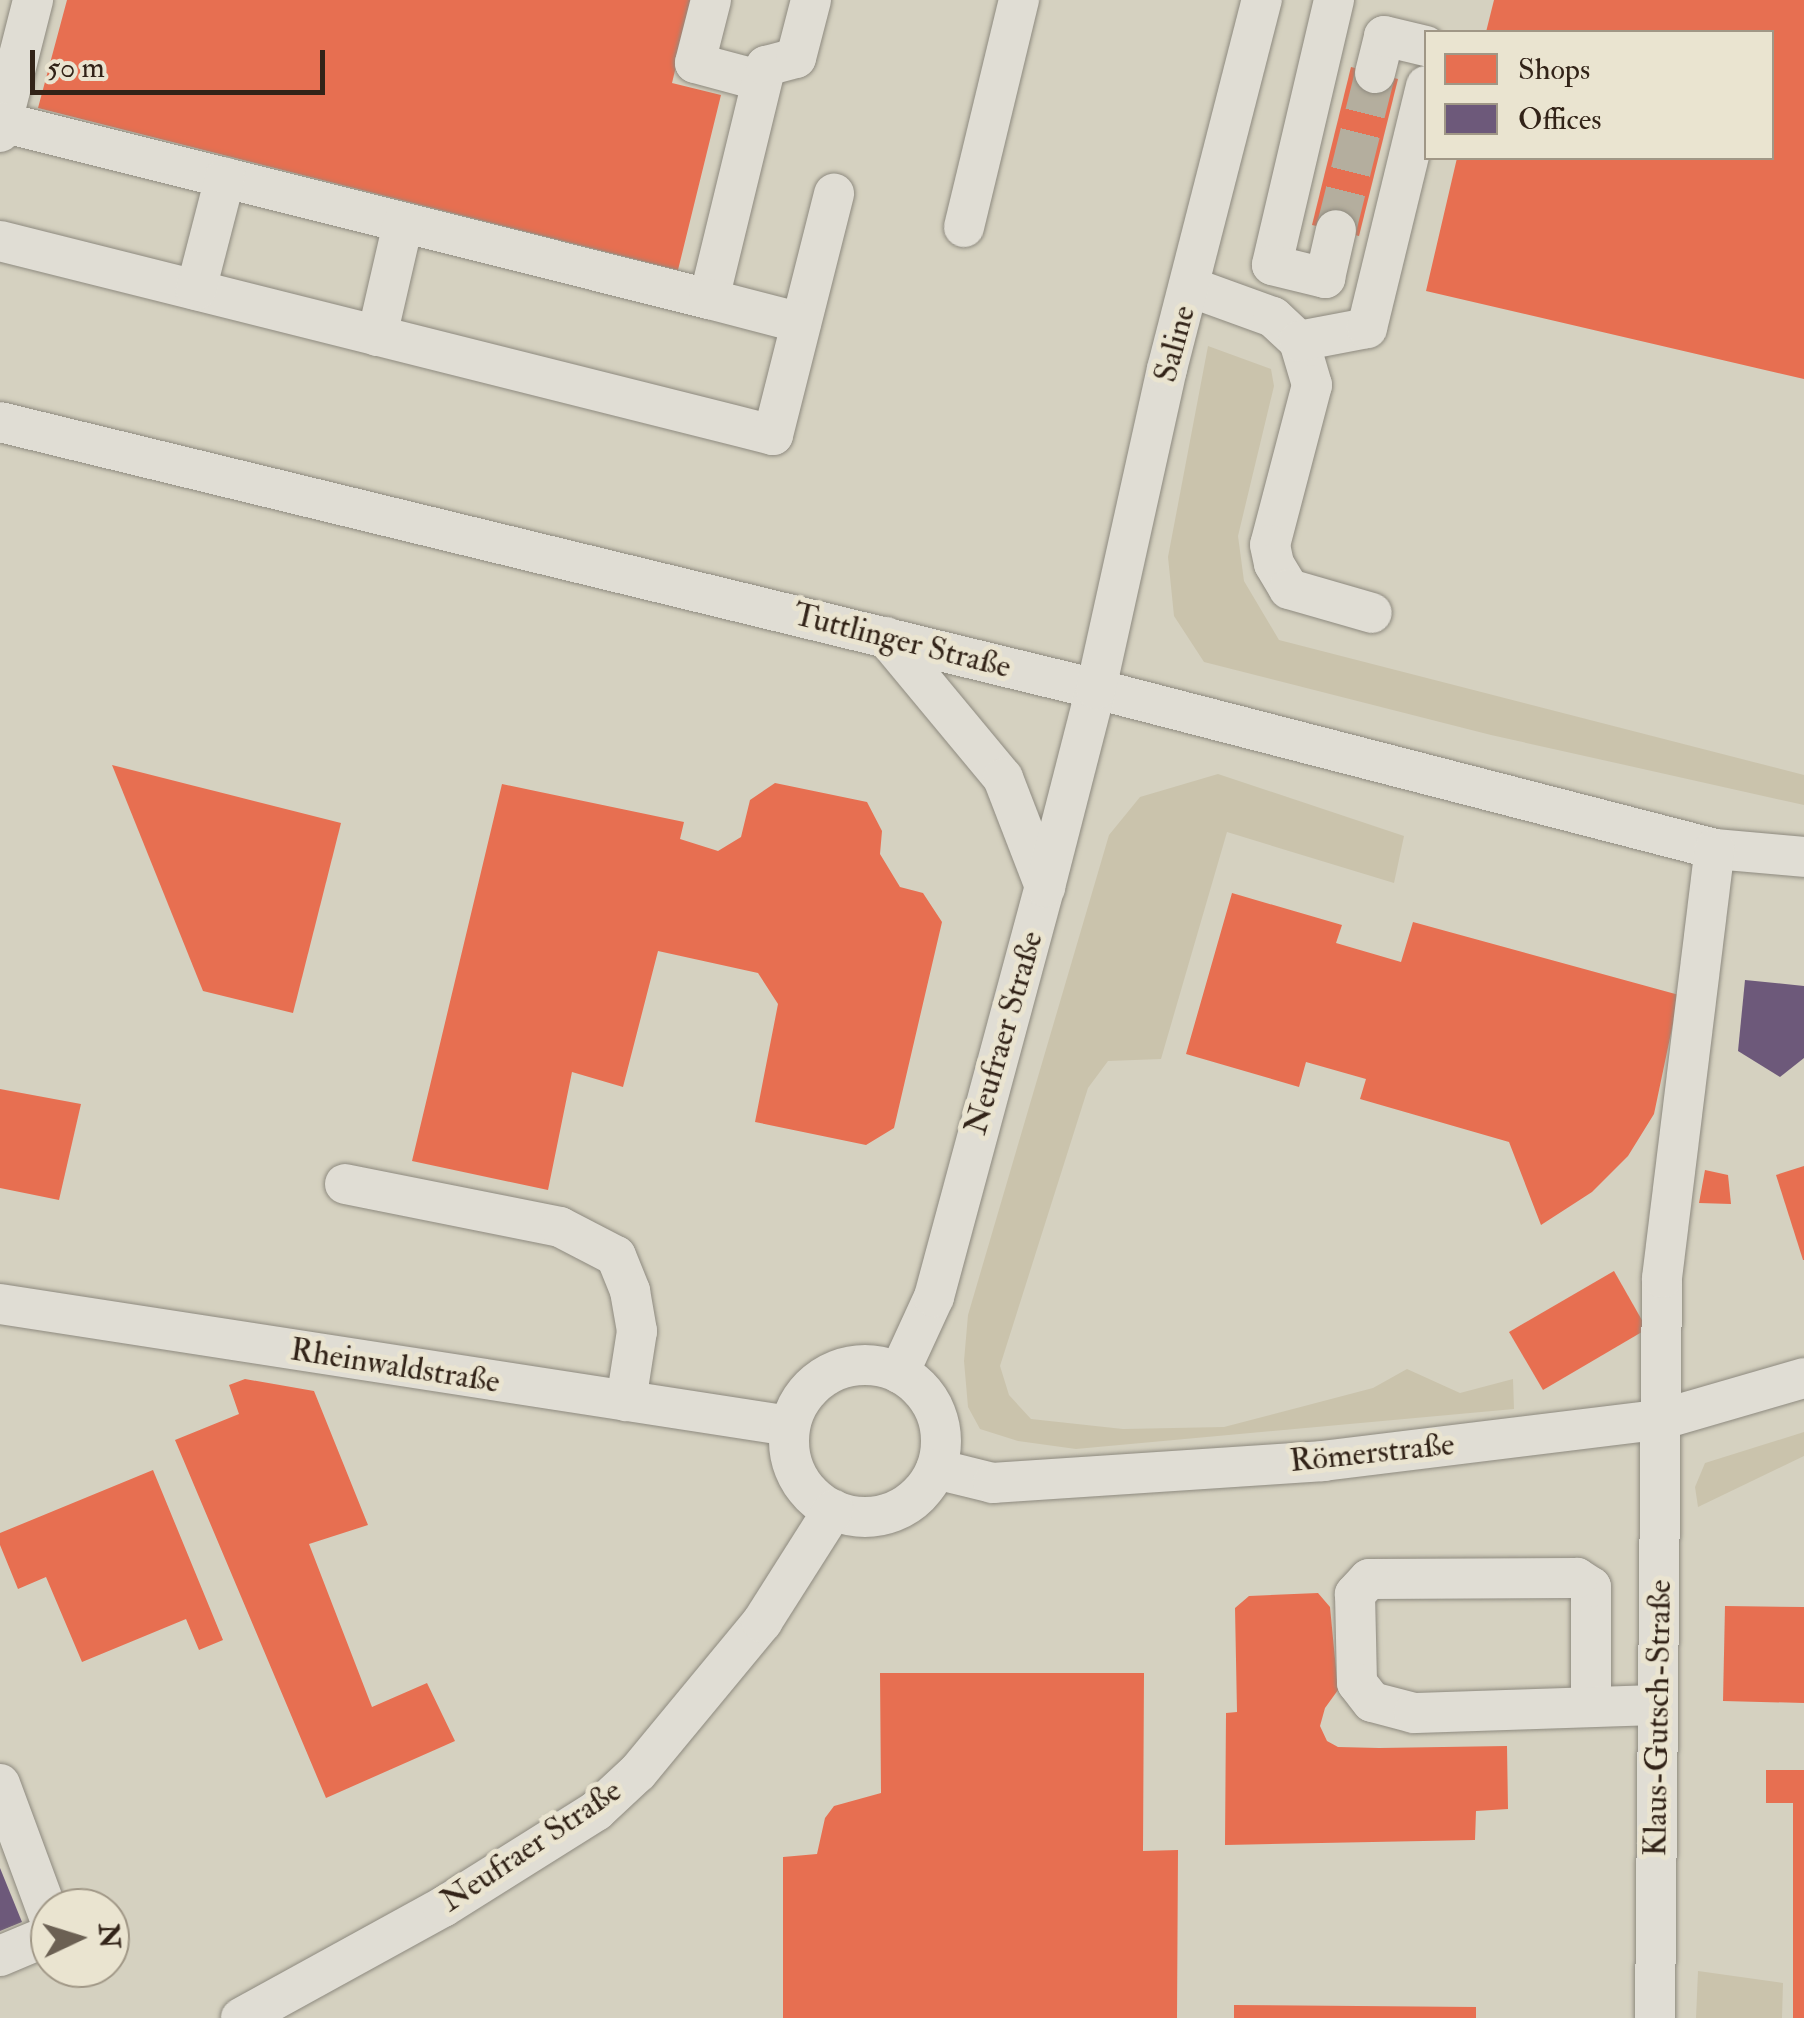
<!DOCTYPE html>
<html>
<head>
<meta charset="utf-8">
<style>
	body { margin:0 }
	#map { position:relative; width:1804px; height:2018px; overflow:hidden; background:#d5d1c0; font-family:"IM FELL Double Pica",serif }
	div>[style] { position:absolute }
	.green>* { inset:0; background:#cac3ac }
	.shops>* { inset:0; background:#e76f51 }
	.offices>* { inset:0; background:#6d597a }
	.minor-tunnel>* { height:40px; margin-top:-20px; transform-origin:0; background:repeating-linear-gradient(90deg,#b4ae9e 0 40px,transparent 0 60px) }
	.roads { filter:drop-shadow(0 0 2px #8e8a7f) drop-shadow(0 0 2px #8e8a7f) }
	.minor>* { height:40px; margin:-20px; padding:0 20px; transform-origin:20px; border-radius:20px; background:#e0ddd4 }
	.minor>.ring { margin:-20px; padding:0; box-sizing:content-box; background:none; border:40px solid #e0ddd4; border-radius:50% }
	span { translate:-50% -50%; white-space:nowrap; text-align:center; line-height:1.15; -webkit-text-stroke:10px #eae4d0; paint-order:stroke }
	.street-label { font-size:32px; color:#322318 }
	.legend { position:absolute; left:1424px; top:30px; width:350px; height:130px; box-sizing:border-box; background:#eae4d0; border:2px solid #a09786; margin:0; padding:12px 18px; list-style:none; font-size:30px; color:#322318 }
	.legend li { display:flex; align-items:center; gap:20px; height:50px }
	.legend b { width:50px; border:2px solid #a09786 }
	.north { position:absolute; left:30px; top:1888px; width:100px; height:100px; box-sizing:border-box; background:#eae4d0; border:2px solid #a09786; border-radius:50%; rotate:86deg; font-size:28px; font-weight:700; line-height:40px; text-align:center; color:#322318 }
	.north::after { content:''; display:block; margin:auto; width:35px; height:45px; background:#6b6053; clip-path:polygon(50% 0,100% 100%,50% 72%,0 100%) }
	.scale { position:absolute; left:30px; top:50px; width:295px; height:45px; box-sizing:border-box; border:5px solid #322318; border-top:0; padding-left:12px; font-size:30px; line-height:35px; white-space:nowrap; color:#322318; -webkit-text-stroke:8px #eae4d0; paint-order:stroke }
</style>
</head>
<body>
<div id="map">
	<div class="green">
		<i style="clip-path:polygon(1208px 346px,1271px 369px,1274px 386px,1238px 536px,1244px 581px,1279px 640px,1804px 775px,1804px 805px,1491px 735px,1204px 662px,1174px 616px,1168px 557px)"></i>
		<i style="clip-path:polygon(1218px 774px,1404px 836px,1394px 883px,1227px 832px,1161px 1059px,1108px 1061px,1088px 1088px,1000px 1366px,1009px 1395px,1031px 1419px,1123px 1429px,1224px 1427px,1373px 1388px,1407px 1369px,1460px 1393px,1513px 1379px,1514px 1409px,1076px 1449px,1018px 1441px,980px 1429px,968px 1407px,964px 1361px,968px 1315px,1109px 835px,1140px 797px)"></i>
		<i style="clip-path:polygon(1804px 1432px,1804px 1456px,1698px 1507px,1695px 1487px,1705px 1463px)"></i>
		<i style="clip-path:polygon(1698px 1971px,1783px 1983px,1782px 2018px,1696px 2018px)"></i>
	</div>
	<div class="shops">
		<i style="clip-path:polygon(67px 0,692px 0,672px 83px,721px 95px,678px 270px,38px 108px)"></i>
		<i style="clip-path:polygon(1494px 0,1804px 0,1804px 379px,1426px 291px,1457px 158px,1772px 158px,1772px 32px,1486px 32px)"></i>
		<i style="clip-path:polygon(1351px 67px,1398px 79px,1359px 236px,1312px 225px)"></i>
		<i style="clip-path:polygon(112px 765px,341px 823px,293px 1013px,203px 991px)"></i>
		<i style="clip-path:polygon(775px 783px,867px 802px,882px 831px,880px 854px,900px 887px,923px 893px,942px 922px,894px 1128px,866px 1145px,755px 1122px,778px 1004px,758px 973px,658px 951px,623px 1087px,572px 1072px,548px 1190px,412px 1161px,502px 784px,684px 822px,680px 839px,718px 851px,741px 837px,750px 800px)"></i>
		<i style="clip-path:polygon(1232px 893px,1342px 925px,1336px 943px,1401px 962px,1413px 922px,1679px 995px,1654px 1114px,1628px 1156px,1592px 1192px,1541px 1225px,1509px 1142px,1360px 1099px,1366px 1079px,1306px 1062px,1299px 1087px,1186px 1054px)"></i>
		<i style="clip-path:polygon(0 1089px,81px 1104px,59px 1200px,0 1188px)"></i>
		<i style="clip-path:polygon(1804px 1166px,1804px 1260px,1803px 1260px,1776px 1175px)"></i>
		<i style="clip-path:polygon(1705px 1170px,1728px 1175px,1731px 1204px,1699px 1203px)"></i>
		<i style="clip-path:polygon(1614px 1271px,1647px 1329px,1543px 1390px,1509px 1332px)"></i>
		<i style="clip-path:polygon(245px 1379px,314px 1391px,368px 1525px,309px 1544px,372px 1707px,427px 1683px,455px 1741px,326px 1798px,175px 1440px,239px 1414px,229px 1385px)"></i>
		<i style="clip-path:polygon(153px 1470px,223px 1640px,199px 1650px,186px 1619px,82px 1662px,46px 1577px,18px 1589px,0 1545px,0 1533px)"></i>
		<i style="clip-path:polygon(1318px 1593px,1330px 1607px,1338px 1690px,1325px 1708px,1320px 1726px,1327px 1741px,1338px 1747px,1379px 1748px,1507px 1746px,1508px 1809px,1476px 1811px,1475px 1840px,1225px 1845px,1226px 1713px,1237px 1712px,1235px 1608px,1249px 1596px)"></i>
		<i style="clip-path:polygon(1725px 1606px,1804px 1607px,1804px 1703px,1723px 1701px)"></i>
		<i style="clip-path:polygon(880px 1673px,1144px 1673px,1143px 1851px,1178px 1850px,1177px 2018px,783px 2018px,783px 1857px,817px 1854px,825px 1818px,834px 1806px,881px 1793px)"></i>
		<i style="clip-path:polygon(1766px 1770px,1804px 1770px,1804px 2018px,1793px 2018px,1793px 1803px,1766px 1803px)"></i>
		<i style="clip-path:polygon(1234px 2005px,1476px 2007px,1476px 2018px,1234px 2018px)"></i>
	</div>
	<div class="offices">
		<i style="clip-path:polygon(1745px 980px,1804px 986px,1804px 1058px,1780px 1077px,1738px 1051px)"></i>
		<i style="clip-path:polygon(0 1868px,22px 1922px,0 1931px)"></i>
	</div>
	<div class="minor-tunnel">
		<i style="left:1336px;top:230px;width:162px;rotate:-76deg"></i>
	</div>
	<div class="roads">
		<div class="minor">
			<i style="left:711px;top:0;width:65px;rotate:104.3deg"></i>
			<i style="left:695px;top:63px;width:69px;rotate:15deg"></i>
			<i style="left:1334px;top:0;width:272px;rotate:103.2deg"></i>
			<i style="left:1272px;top:265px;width:55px;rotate:13.8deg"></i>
			<i style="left:1325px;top:278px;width:49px;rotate:-77.1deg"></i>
			<i style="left:1375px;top:73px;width:38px;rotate:-76deg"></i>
			<i style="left:1384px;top:36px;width:43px;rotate:13.4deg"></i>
			<i style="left:2px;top:122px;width:126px;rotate:-75.7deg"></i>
			<i style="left:0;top:132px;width:10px;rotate:-79deg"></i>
			<i style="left:2px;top:122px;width:729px;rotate:14.06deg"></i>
			<i style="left:709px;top:299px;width:240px;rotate:-76.3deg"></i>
			<i style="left:766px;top:66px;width:31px;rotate:-15deg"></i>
			<i style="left:796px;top:58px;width:60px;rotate:-75.5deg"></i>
			<i style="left:964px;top:227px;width:234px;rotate:-76.4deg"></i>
			<i style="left:0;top:241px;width:797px;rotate:14.09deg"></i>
			<i style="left:773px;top:435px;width:249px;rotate:-75.8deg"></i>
			<i style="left:1190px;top:287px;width:88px;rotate:19.9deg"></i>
			<i style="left:1273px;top:317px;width:35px;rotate:43deg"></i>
			<i style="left:1299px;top:341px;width:46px;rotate:73.5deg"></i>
			<i style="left:1312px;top:385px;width:165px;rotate:104.7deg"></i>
			<i style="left:1270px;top:545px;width:19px;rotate:78deg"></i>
			<i style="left:1274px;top:564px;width:29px;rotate:59deg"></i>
			<i style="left:1289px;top:589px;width:86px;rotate:16.1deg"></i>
			<i style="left:196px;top:290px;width:116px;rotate:-75.5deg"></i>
			<i style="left:709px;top:299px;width:95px;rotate:14.6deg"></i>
			<i style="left:377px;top:336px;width:116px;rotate:-77deg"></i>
			<i style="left:1299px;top:341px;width:69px;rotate:-10.8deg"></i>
			<i style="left:1367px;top:328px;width:249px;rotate:-76.3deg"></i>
			<i style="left:0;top:422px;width:1128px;rotate:13.69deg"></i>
			<i style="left:1096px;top:689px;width:639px;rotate:14.49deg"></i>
			<i style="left:1715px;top:849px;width:89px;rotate:5.1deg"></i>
			<i style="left:886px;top:637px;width:183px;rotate:50.3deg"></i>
			<i style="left:1003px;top:778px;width:117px;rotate:68.9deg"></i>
			<i style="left:345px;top:1184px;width:219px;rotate:11.3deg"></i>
			<i style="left:560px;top:1227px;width:63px;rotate:27.4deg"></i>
			<i style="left:616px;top:1256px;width:38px;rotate:68deg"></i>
			<i style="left:630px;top:1291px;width:41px;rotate:80.1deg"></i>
			<i style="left:637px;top:1331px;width:71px;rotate:98.9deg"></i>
			<i style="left:0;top:1304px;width:799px;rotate:8.78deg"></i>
			<i class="ring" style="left:789px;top:1365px;width:112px;height:112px"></i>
			<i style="left:899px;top:1373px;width:84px;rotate:-65.3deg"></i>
			<i style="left:934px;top:1297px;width:425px;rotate:-74.9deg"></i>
			<i style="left:1045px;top:887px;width:204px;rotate:-75.6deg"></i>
			<i style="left:1096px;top:689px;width:328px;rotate:-77.5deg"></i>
			<i style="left:1167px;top:369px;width:381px;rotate:-75.6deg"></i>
			<i style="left:936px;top:1469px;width:59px;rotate:13.8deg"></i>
			<i style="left:993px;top:1483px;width:331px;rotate:-3.8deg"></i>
			<i style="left:1323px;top:1461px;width:343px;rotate:-7deg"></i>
			<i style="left:1663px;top:1419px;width:147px;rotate:-16.2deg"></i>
			<i style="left:1591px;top:1707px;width:120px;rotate:-90deg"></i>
			<i style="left:1591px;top:1587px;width:17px;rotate:-147deg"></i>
			<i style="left:1577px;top:1578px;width:208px;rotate:179.7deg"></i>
			<i style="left:1369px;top:1579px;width:21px;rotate:133deg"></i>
			<i style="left:1355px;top:1594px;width:89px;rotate:88.7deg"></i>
			<i style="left:1357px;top:1683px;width:24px;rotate:52deg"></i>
			<i style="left:1372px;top:1702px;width:43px;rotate:14.7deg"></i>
			<i style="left:1414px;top:1713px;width:244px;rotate:-1.9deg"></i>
			<i style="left:0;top:1784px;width:144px;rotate:69.7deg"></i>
			<i style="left:0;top:1956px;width:54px;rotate:-22.8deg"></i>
			<i style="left:241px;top:2018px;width:230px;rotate:-28.8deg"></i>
			<i style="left:443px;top:1907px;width:181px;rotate:-32.1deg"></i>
			<i style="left:596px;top:1811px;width:57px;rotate:-42.9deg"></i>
			<i style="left:638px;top:1772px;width:195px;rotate:-50.4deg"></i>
			<i style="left:762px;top:1622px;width:133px;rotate:-57.6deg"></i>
			<i style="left:1655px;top:2018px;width:740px;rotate:-89.46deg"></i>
			<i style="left:1662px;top:1278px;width:432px;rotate:-83deg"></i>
		</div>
	</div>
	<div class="street-label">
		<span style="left:1175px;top:344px;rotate:-75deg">Saline</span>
		<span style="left:902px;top:641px;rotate:14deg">Tuttlinger Straße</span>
		<span style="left:1004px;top:1033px;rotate:-74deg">Neufraer Straße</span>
		<span style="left:395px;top:1366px;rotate:9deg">Rheinwaldstraße</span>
		<span style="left:1372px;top:1453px;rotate:-6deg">Römerstraße</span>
		<span style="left:1658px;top:1718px;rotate:-89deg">Klaus-Gutsch-Straße</span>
		<span style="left:531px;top:1846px;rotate:-34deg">Neufraer Straße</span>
	</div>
	<ul class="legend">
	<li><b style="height:28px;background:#e76f51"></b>Shops</li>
	<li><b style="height:28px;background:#6d597a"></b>Offices</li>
	</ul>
	<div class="north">N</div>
	<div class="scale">50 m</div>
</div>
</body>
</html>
